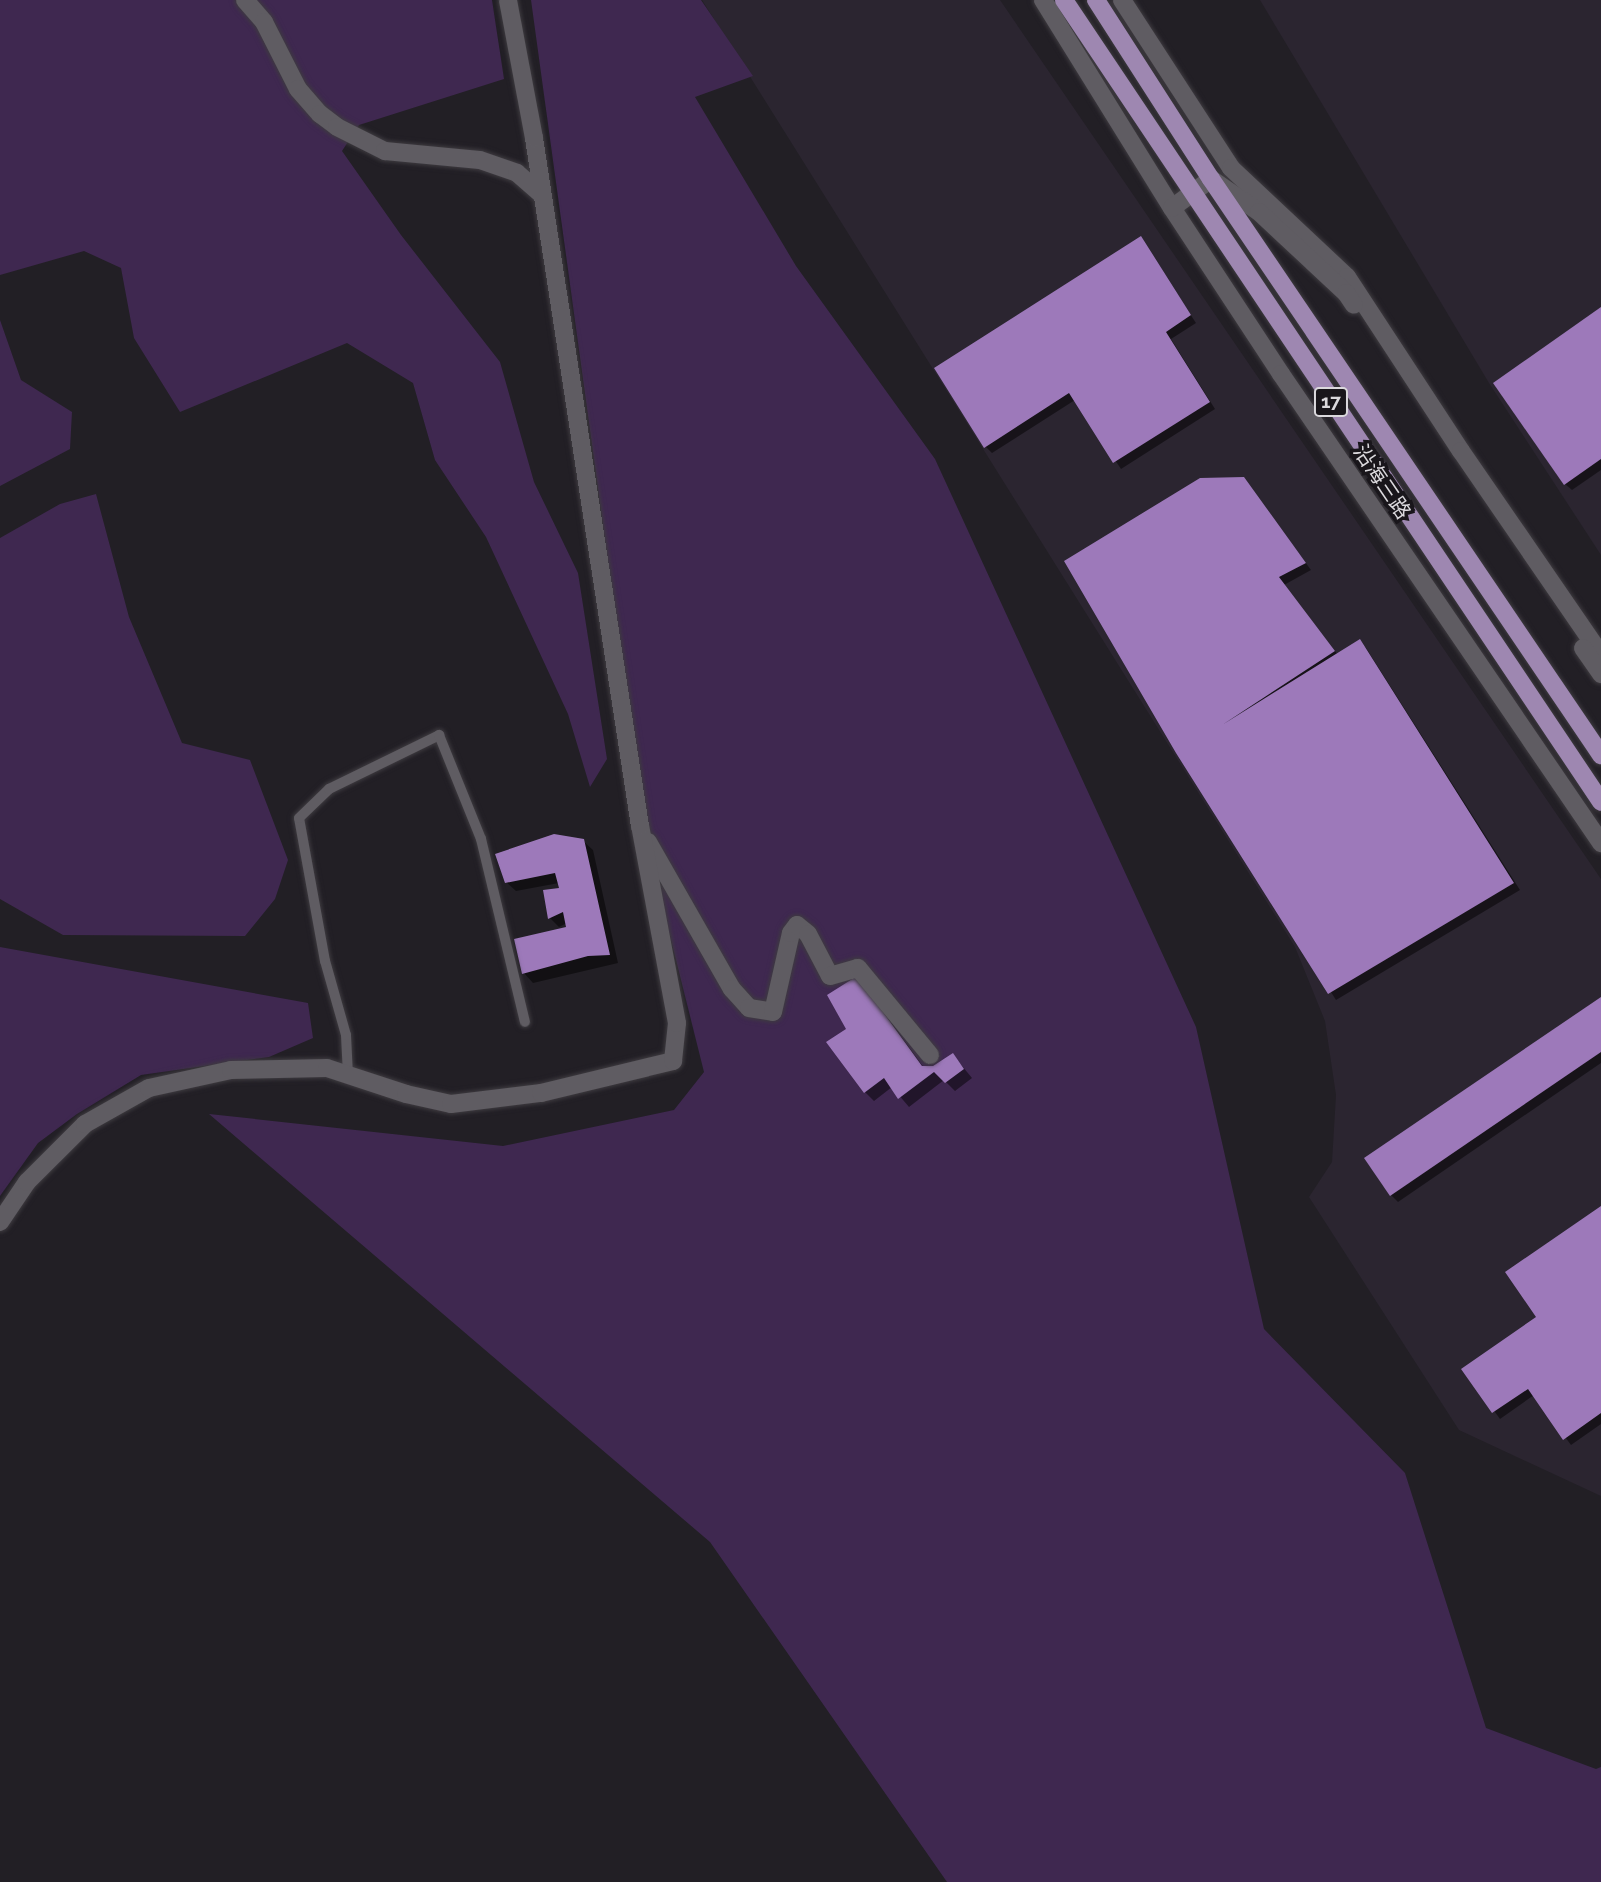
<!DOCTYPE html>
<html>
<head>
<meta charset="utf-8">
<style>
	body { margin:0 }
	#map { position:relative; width:1601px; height:1882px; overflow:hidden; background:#221f25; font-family:Raleway,"Noto Sans TC",sans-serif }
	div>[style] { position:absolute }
	.built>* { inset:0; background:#2b2530 }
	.green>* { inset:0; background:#3f2850 }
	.shadow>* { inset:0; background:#0007 }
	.building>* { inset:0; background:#9d79ba }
	.roads { filter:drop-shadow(0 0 2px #3e3b40) drop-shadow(0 0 2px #3e3b40) }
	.service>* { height:10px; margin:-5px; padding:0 5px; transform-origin:5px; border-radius:5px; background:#5f5c62 }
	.minor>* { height:18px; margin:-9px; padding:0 9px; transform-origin:9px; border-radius:9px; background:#5f5c62 }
	.primary>* { height:18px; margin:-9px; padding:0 9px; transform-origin:9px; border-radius:9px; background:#9e87b1 }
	span { translate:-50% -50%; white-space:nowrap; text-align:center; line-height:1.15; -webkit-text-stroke:7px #19161b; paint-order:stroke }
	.shield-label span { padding:2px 5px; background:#19161b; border:2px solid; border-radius:5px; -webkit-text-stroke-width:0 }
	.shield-label { font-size:19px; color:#dbd9dd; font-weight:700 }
	.street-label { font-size:21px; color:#dbd9dd }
</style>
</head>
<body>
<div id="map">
	<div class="built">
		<i style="clip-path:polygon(702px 0,1000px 0,1601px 879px,1601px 1496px,1459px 1430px,1309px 1197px,1332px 1162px,1336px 1095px,1325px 1021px,1295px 947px)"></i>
		<i style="clip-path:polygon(1260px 0,1601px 0,1601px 555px,1489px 383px)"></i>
	</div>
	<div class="green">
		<i style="clip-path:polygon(0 0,492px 0,504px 79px,359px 125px,342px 151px,401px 235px,500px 362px,534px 482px,578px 573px,607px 759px,590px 787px,568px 714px,486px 537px,435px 460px,413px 383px,347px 343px,180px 412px,134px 338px,121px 268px,84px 251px,0 275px)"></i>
		<i style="clip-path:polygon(531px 0,701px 0,753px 76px,695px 97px,796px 266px,935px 459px,1196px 1027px,1264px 1329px,1405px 1473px,1486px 1728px,1596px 1769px,1601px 1767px,1601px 1882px,947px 1882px,710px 1542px,209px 1114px,503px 1146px,674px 1110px,704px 1072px,657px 884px,641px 802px)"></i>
		<i style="clip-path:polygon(0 320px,21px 380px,72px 412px,70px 449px,0 486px)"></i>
		<i style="clip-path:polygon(96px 494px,129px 617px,182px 743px,250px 760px,288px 860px,275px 899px,245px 936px,63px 935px,0 899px,0 538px,60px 504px)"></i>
		<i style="clip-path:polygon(0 947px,308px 1003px,313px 1038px,269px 1057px,141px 1075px,77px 1114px,38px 1143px,0 1196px)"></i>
	</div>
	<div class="shadow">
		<i style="clip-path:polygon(1140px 238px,1196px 323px,1171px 339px,1215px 409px,1121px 469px,1075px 400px,992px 453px,985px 446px)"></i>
		<i style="clip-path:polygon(1601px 309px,1601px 470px,1572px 490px,1565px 484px)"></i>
		<i style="clip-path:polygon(1243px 478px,1311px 570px,1284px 585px,1338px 655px,1360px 641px,1366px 648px,1520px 890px,1336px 1000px,1178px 752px)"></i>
		<i style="clip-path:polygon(583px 841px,593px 850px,618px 963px,533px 983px,524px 973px,568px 928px,567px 923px,559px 927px,550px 918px,561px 889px,559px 883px,516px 891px,506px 882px)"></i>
		<i style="clip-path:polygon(866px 987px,924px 1068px,934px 1068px,953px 1055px,972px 1078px,955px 1091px,944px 1080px,909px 1107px,892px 1087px,874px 1101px,865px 1092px,848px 1030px)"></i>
		<i style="clip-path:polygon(1601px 999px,1601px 1063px,1398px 1202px,1391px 1195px)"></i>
		<i style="clip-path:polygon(1601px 1208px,1601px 1424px,1571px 1445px,1534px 1395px,1500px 1419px,1464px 1369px,1538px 1318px)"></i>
	</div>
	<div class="building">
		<i style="clip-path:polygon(1141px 236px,1191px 315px,1166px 332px,1210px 402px,1113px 463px,1069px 393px,984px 448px,934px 368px)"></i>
		<i style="clip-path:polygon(1601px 307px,1601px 459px,1564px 485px,1493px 383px)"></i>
		<i style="clip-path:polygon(1244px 477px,1306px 563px,1279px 577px,1335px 651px,1222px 725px,1360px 639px,1514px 883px,1328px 994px,1176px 753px,1064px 561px,1200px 478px)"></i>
		<i style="clip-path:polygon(554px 834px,584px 839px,610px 955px,588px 956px,522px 974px,514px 939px,566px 927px,563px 912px,548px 919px,543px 890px,559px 888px,555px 873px,505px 883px,495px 854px)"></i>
		<i style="clip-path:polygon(857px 976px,922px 1066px,933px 1066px,953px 1053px,964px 1069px,945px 1083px,934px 1072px,898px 1099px,884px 1078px,864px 1093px,826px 1042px,846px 1029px,827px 995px)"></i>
		<i style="clip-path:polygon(1601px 997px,1601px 1052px,1390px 1196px,1364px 1158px)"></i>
		<i style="clip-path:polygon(1601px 1206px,1601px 1413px,1563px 1440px,1528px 1389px,1492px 1413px,1461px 1369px,1536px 1317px,1505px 1272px)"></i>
	</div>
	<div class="roads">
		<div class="service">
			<i style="left:348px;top:1075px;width:40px;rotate:-92.9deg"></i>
			<i style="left:346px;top:1035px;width:77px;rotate:-105.8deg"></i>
			<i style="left:325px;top:961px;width:145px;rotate:-100.3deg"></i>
			<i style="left:299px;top:818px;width:42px;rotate:-44deg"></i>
			<i style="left:329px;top:789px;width:123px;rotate:-26.1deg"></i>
			<i style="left:439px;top:735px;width:112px;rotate:68deg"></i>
			<i style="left:481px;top:839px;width:188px;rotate:76.5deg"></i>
		</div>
		<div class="minor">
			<i style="left:245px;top:0;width:29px;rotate:49deg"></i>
			<i style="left:264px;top:22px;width:75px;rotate:63.1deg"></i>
			<i style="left:298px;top:89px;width:33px;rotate:49deg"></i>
			<i style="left:320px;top:114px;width:21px;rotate:37deg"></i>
			<i style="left:337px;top:127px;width:54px;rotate:26.6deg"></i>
			<i style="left:385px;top:151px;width:95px;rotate:5.4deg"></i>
			<i style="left:480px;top:160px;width:39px;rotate:19deg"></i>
			<i style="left:517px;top:173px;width:33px;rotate:41deg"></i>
			<i style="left:1043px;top:0;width:245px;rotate:58.2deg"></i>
			<i style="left:1172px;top:208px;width:199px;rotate:56.7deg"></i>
			<i style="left:1281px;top:374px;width:568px;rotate:55.69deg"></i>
			<i style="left:1122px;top:0;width:200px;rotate:57deg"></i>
			<i style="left:1231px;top:168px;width:159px;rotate:43.2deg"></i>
			<i style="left:1347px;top:277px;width:208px;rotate:56.8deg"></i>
			<i style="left:1461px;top:451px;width:247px;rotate:55.5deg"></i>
			<i style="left:1172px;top:208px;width:49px;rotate:-36.6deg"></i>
			<i style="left:1211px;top:179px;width:58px;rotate:34.5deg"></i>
			<i style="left:1259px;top:212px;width:119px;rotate:43deg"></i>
			<i style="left:1346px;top:293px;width:14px;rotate:56deg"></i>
			<i style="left:1583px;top:648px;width:32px;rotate:55deg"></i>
			<i style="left:648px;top:842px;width:169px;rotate:60.3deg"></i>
			<i style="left:732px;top:989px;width:25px;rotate:48deg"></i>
			<i style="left:749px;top:1008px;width:24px;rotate:9deg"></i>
			<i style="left:773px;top:1012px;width:81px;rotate:-77.2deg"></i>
			<i style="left:791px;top:933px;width:10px;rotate:-53deg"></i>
			<i style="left:797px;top:925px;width:14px;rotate:39deg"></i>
			<i style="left:808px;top:934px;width:47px;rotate:62.4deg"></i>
			<i style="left:830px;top:976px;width:29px;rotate:-16deg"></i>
			<i style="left:858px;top:968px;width:113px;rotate:50.4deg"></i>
			<i style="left:0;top:1222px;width:48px;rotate:-56deg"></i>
			<i style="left:27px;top:1182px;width:82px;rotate:-45deg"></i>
			<i style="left:85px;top:1124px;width:73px;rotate:-29.4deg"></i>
			<i style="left:149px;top:1088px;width:84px;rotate:-12.4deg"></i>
			<i style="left:231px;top:1070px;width:96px;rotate:-1.2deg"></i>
			<i style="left:327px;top:1068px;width:83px;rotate:18.2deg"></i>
			<i style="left:406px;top:1094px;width:46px;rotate:12.5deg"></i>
			<i style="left:451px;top:1104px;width:91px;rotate:-7deg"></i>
			<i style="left:541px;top:1093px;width:136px;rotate:-13.6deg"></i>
			<i style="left:673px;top:1061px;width:38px;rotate:-84deg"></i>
			<i style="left:677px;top:1023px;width:200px;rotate:-100.6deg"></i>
			<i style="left:640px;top:826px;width:696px;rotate:-98.76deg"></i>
			<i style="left:534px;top:138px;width:140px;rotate:-100.7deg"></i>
		</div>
		<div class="primary">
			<i style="left:1064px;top:0;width:965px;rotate:56.19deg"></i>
			<i style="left:1096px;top:0;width:213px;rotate:57.3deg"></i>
			<i style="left:1211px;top:179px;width:696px;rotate:55.9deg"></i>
		</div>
	</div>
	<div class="shield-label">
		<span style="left:1331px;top:402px">17</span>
	</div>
	<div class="street-label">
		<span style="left:1382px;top:482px;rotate:56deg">沿海三路</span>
	</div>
</div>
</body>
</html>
